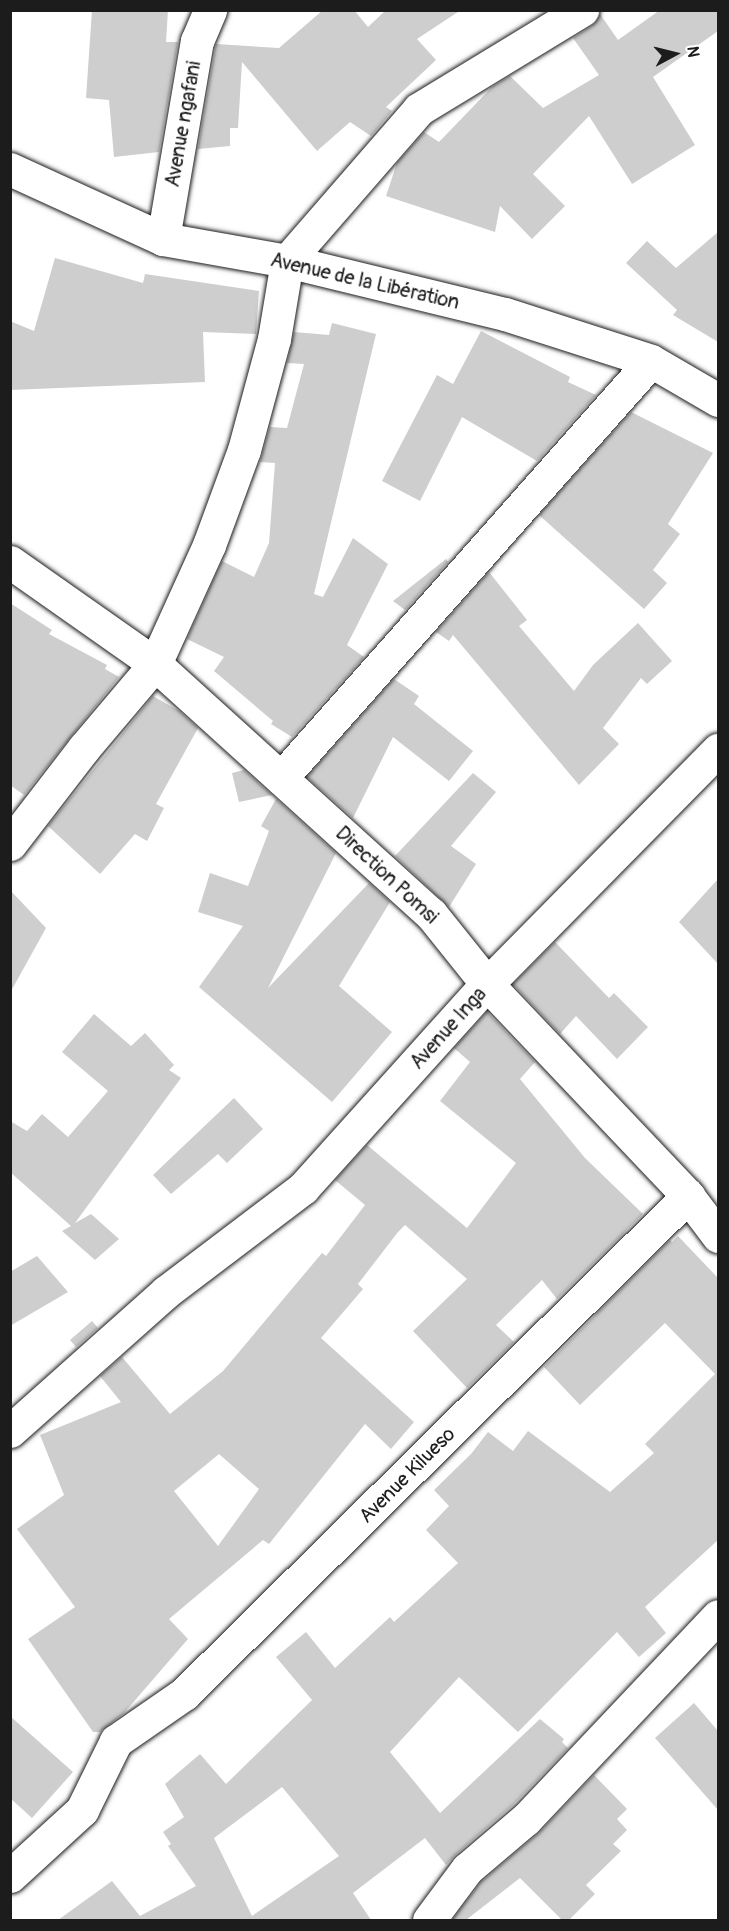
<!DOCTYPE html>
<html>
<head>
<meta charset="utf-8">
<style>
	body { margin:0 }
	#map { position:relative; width:729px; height:1931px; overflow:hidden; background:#fff; font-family:Pangolin,sans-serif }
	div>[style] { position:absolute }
	.building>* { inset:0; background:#cecece }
	.roads { filter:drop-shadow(0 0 2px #1c1c1c) drop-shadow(0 0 2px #1c1c1c) }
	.street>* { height:33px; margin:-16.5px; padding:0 16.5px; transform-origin:16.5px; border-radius:16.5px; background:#fff }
	.highway>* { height:33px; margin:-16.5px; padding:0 16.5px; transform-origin:16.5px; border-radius:16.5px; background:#fff }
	span { translate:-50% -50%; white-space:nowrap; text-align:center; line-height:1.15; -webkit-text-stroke:4.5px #fff; paint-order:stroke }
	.street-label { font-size:20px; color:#1c1c1c }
	.frame { position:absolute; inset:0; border:12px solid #1c1c1c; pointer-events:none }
	.north { position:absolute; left:645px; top:24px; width:60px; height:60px; -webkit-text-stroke:4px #fff; paint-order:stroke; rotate:83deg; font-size:16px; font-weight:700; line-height:24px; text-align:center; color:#1c1c1c }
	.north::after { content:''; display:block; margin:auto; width:21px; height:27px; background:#1c1c1c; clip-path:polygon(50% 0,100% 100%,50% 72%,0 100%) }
</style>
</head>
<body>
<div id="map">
	<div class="building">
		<i style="clip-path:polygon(92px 10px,168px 10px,166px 42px,178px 42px,159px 152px,114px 157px,109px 100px,86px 98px)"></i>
		<i style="clip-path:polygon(323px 10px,354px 10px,368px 27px,386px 10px,461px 10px,417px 39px,436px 60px,386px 107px,392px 111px,371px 136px,350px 122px,317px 151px,242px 62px,238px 128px,230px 128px,230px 146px,198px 149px,216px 44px,279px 48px)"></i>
		<i style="clip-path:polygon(660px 10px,718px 10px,718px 31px,653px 77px,695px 145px,632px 184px,589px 116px,533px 174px,565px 206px,532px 239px,500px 206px,495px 232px,386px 196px,397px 163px,424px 132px,439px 142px,492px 87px,510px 76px,543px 108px,599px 75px,573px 38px,592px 26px,600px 14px,618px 40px)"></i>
		<i style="clip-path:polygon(718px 232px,718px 342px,673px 315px,677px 310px,626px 263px,647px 241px,676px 268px)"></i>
		<i style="clip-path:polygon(55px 258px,143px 283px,145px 274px,259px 291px,256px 334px,203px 332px,205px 382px,10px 390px,10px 321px,34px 331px)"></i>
		<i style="clip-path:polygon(332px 323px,376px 334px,314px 594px,323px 597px,353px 538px,388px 564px,347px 645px,364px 657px,292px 737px,271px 724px,273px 721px,214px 671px,224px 657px,187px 639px,222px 561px,254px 577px,269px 543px,275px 463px,260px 462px,270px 427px,287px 428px,304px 364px,287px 363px,294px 332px,329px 335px)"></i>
		<i style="clip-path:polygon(481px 331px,570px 377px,568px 382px,596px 395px,537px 461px,462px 417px,420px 501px,382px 481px,437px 375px,453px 384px)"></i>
		<i style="clip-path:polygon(631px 412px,713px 453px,668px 524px,680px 534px,653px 570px,667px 583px,644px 609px,539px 515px)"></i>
		<i style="clip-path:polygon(446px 559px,448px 562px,405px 610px,393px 601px)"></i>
		<i style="clip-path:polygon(489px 572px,527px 620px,519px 626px,574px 691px,593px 665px,638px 623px,672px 661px,647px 684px,641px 678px,603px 728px,619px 744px,579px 785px,453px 635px,449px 641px,436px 632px)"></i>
		<i style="clip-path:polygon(10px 603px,52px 630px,49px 634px,107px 665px,105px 669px,119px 677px,24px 795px,10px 785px)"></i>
		<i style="clip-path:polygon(394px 679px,419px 696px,414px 704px,473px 751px,449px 781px,393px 737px,353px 818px,307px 777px)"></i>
		<i style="clip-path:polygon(153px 696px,179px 711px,198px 728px,156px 804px,164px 808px,147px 841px,135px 834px,100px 874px,48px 826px)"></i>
		<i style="clip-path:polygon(244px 770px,272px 795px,239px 802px,232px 773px)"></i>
		<i style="clip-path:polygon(473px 773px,496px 792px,451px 846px,476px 864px,449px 907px,395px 856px)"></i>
		<i style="clip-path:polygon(276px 799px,336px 853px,268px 988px,369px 883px,390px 902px,339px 986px,392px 1032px,332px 1102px,199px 987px,243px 926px,198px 912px,210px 873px,248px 886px,269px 831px,261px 826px)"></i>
		<i style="clip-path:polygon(718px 879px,718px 964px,679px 922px)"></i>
		<i style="clip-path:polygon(10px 890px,46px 928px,10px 993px)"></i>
		<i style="clip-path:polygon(555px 942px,609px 998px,614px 993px,648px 1027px,617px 1059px,576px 1016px,560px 1034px,513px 984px)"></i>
		<i style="clip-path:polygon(evenodd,487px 1012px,535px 1062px,520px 1079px,585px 1158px,643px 1214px,557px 1299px,542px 1280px,496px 1325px,514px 1342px,467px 1388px,413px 1331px,467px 1279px,405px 1225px,398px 1232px,358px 1284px,363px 1289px,321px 1338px,414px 1422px,391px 1449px,365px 1424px,269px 1544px,263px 1540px,169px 1619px,188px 1639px,124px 1713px,100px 1732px,93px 1732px,28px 1639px,75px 1607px,17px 1529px,64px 1495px,40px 1435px,121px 1402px,100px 1376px,122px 1357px,170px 1414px,223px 1371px,322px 1253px,326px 1256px,365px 1205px,335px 1180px,367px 1145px,467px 1228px,516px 1163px,440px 1101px,470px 1062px,454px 1048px,487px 1012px,219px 1454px,259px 1489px,218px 1546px,174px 1491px,219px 1454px)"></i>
		<i style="clip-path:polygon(94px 1014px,131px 1046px,145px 1033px,174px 1065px,169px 1070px,181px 1078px,75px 1223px,91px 1214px,119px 1239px,95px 1260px,62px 1231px,71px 1226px,10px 1172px,10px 1121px,27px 1131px,42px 1114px,68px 1137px,108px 1091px,62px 1052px)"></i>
		<i style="clip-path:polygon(234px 1098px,263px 1129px,227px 1163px,218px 1154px,171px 1194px,153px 1175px)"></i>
		<i style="clip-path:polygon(evenodd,678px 1236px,718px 1278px,718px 1540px,645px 1607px,666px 1633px,639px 1657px,617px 1632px,518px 1732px,459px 1677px,390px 1752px,440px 1813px,540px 1719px,564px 1739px,562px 1742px,568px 1748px,513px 1805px,455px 1855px,446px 1865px,425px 1838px,353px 1893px,371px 1920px,58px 1920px,112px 1881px,140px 1916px,196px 1886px,168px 1846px,171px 1844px,163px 1832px,184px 1817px,165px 1784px,200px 1754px,226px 1784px,312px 1700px,276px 1657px,306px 1632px,335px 1668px,390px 1617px,394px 1622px,458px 1563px,426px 1530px,449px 1506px,434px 1490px,471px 1454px,488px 1432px,513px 1451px,528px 1431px,610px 1492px,654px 1453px,645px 1444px,715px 1374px,665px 1323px,580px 1405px,544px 1367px,670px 1240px,672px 1242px,678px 1236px,282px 1787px,339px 1856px,252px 1916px,214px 1838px,282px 1787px)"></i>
		<i style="clip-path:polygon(37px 1256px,68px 1292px,10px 1326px,10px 1272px)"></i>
		<i style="clip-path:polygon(92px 1321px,98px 1328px,76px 1347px,70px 1340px)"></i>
		<i style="clip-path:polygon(694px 1703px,718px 1731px,718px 1810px,655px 1738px)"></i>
		<i style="clip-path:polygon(10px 1716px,73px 1772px,32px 1818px,10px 1798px)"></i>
		<i style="clip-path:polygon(594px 1775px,627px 1809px,617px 1819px,627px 1830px,613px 1844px,621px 1851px,586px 1885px,595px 1894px,569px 1920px,562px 1920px,520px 1878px,466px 1920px,452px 1920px,481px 1882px,540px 1832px)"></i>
	</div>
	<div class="roads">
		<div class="street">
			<i style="left:163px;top:239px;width:201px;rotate:-80.3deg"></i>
			<i style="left:197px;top:41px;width:34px;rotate:-67deg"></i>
			<i style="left:10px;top:562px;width:177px;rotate:35.1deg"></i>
			<i style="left:155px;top:664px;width:372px;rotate:42.2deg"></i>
			<i style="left:431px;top:914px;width:90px;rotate:51.3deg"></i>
			<i style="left:487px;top:984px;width:292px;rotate:46.5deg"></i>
			<i style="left:688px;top:1196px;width:50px;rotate:53.1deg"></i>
			<i style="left:281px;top:778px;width:557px;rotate:-48.42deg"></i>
			<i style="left:10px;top:844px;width:121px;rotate:-52.4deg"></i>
			<i style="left:84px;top:748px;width:110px;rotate:-49.8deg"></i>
			<i style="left:155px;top:664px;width:131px;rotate:-65.6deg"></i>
			<i style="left:209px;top:545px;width:101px;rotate:-69.8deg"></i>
			<i style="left:244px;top:450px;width:115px;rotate:-74.9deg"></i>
			<i style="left:274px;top:339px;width:79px;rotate:-80.5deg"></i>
			<i style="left:287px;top:261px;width:201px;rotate:-49deg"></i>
			<i style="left:419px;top:109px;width:191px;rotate:-31.3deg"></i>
			<i style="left:10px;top:1431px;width:209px;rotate:-41.7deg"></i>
			<i style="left:166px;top:1292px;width:172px;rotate:-37.2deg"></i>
			<i style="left:303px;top:1188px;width:275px;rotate:-48deg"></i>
			<i style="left:487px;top:984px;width:329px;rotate:-45.4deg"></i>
			<i style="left:10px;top:1876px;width:98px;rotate:-42.5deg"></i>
			<i style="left:82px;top:1810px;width:77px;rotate:-63.8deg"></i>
			<i style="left:116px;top:1741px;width:83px;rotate:-34.7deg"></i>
			<i style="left:184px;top:1694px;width:709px;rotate:-44.66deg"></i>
			<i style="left:429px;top:1920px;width:64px;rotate:-53.3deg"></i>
			<i style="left:467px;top:1869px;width:77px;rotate:-40.3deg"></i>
			<i style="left:526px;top:1819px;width:279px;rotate:-46.6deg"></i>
		</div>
		<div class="highway">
			<i style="left:10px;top:169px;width:168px;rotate:24.6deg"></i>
			<i style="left:163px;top:239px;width:126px;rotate:10.1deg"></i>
			<i style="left:287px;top:261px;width:224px;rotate:13.7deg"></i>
			<i style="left:505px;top:314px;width:153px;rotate:17.8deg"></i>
			<i style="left:651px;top:361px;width:78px;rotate:30.2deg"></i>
		</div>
	</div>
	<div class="street-label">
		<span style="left:183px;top:124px;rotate:-80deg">Avenue ngafani</span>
		<span style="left:365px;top:281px;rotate:13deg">Avenue de la Libération</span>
		<span style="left:387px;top:875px;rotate:43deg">Direction Pomsi</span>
		<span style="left:448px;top:1028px;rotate:-48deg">Avenue Inga</span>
		<span style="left:407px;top:1475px;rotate:-45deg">Avenue Kilueso</span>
	</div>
	<div class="frame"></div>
	<div class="north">N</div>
</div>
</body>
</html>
